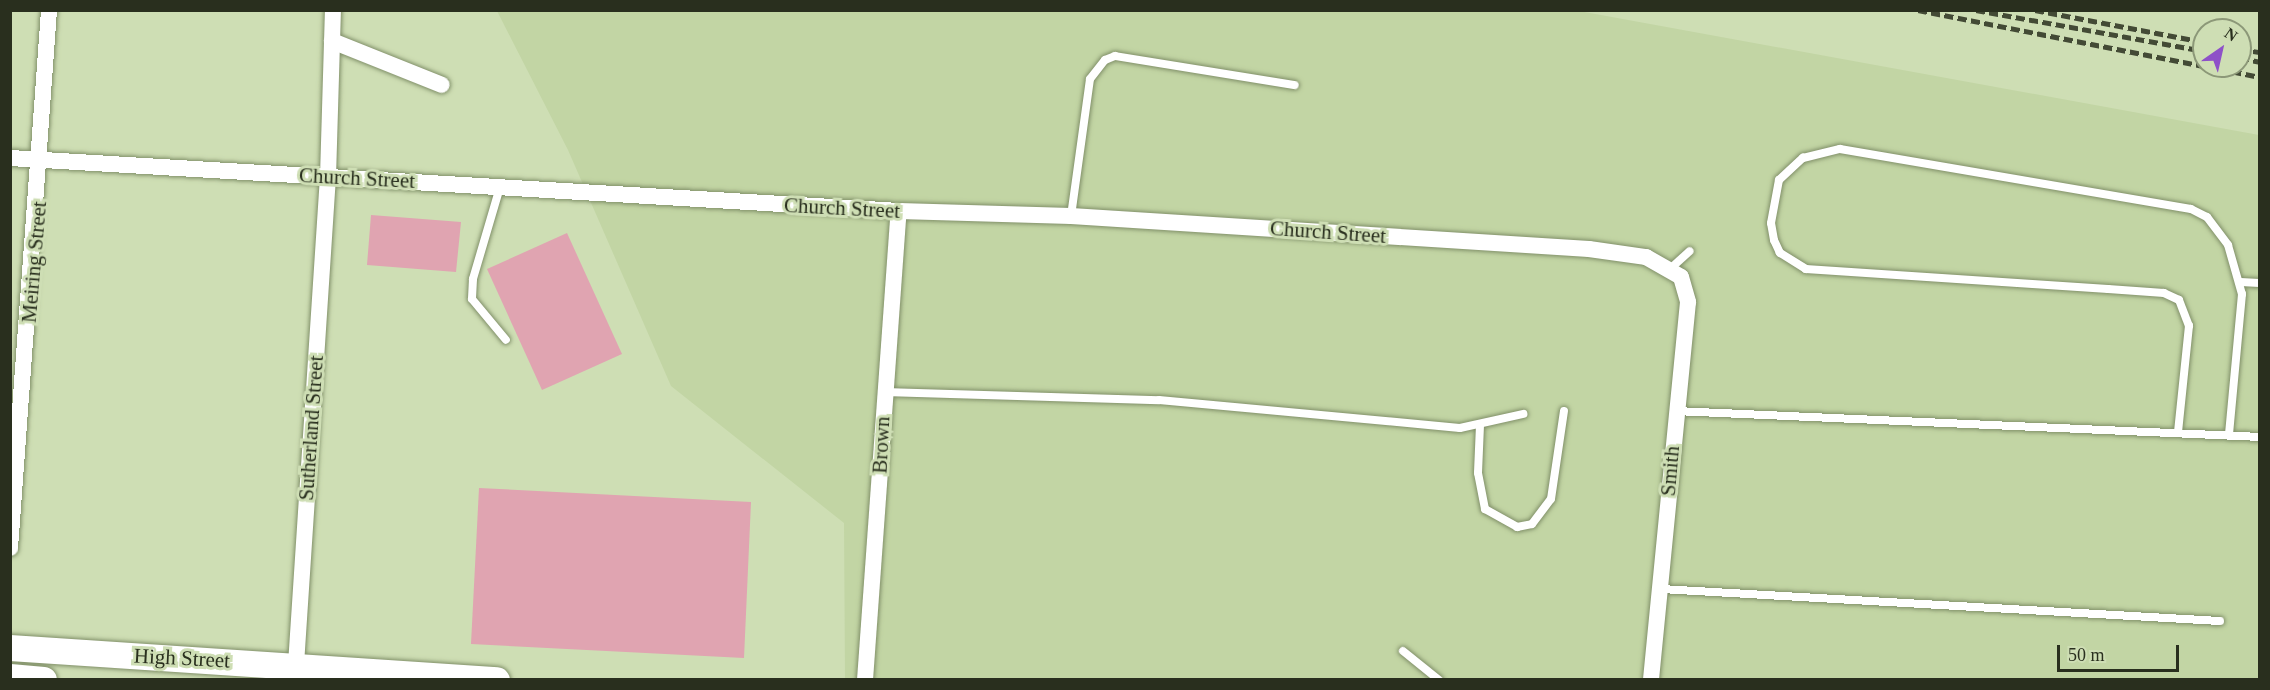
<!DOCTYPE html>
<html>
<head>
<meta charset="utf-8">
<style>
	body { margin:0 }
	#map { position:relative; width:2270px; height:690px; overflow:hidden; background:#cedeb4; font-family:Georgia,serif }
	div>[style] { position:absolute }
	.built>* { inset:0; background:#c2d5a4 }
	.green>* { inset:0; background:#e0a4b1 }
	.roads { filter:drop-shadow(0 0 2px #819069) drop-shadow(0 0 2px #819069) }
	.service>* { height:8px; margin:-4px; padding:0 4px; transform-origin:4px; border-radius:4px; background:#fff }
	.minor>* { height:16px; margin:-8px; padding:0 8px; transform-origin:8px; border-radius:8px; background:#fff }
	.primary>* { height:26px; margin:-13px; padding:0 13px; transform-origin:13px; border-radius:13px; background:#fff }
	.rail>* { height:4.5px; margin-top:-2.25px; transform-origin:0; background:repeating-linear-gradient(90deg,#434a35 0 9px,transparent 0 13.5px) }
	span { translate:-50% -50%; white-space:nowrap; text-align:center; line-height:1.15; -webkit-text-stroke:6px #cedeb4; paint-order:stroke }
	.street-label { font-size:21px; color:#292f1e }
	.frame { position:absolute; inset:0; border:12px solid #292f1e; pointer-events:none }
	.north { position:absolute; left:2192px; top:18px; width:60px; height:60px; box-sizing:border-box; background:#cedeb4; border:2px solid #8c9878; border-radius:50%; rotate:34deg; font-size:16px; font-weight:700; line-height:24px; text-align:center; color:#292f1e }
	.north::after { content:''; display:block; margin:auto; width:21px; height:27px; background:#8e51c8; clip-path:polygon(50% 0,100% 100%,50% 72%,0 100%) }
	.scale { position:absolute; left:2057px; top:645px; width:122px; height:27px; box-sizing:border-box; border:3px solid #292f1e; border-top:0; padding-left:8px; font-size:18px; line-height:21px; white-space:nowrap; color:#292f1e; -webkit-text-stroke:4px #cedeb4; paint-order:stroke }
</style>
</head>
<body>
<div id="map">
	<div class="built">
		<i style="clip-path:polygon(497px 11px,1579px 11px,2259px 135px,2259px 679px,845px 679px,844px 523px,671px 386px,568px 150px)"></i>
	</div>
	<div class="green">
		<i style="clip-path:polygon(371px 215px,461px 222px,456px 272px,367px 265px)"></i>
		<i style="clip-path:polygon(567px 233px,622px 354px,542px 390px,487px 269px)"></i>
		<i style="clip-path:polygon(479px 488px,751px 502px,744px 658px,471px 644px)"></i>
	</div>
	<div class="roads">
		<div class="service">
			<i style="left:500px;top:187px;width:96px;rotate:106.4deg"></i>
			<i style="left:473px;top:279px;width:20px;rotate:93deg"></i>
			<i style="left:472px;top:299px;width:53px;rotate:50.3deg"></i>
			<i style="left:1071px;top:216px;width:138px;rotate:-82.1deg"></i>
			<i style="left:1090px;top:79px;width:24px;rotate:-52deg"></i>
			<i style="left:1105px;top:60px;width:11px;rotate:-22deg"></i>
			<i style="left:1115px;top:56px;width:182px;rotate:9.2deg"></i>
			<i style="left:1671px;top:268px;width:25px;rotate:-42deg"></i>
			<i style="left:2240px;top:282px;width:20px;rotate:3deg"></i>
			<i style="left:884px;top:392px;width:275px;rotate:1.7deg"></i>
			<i style="left:1159px;top:400px;width:302px;rotate:5.3deg"></i>
			<i style="left:1460px;top:428px;width:65px;rotate:-12.5deg"></i>
			<i style="left:1675px;top:411px;width:586px;rotate:2.54deg"></i>
			<i style="left:1480px;top:425px;width:48px;rotate:92.4deg"></i>
			<i style="left:1478px;top:473px;width:37px;rotate:79deg"></i>
			<i style="left:1485px;top:509px;width:37px;rotate:29deg"></i>
			<i style="left:1517px;top:527px;width:15px;rotate:-11deg"></i>
			<i style="left:1532px;top:524px;width:31px;rotate:-53deg"></i>
			<i style="left:1551px;top:499px;width:89px;rotate:-81.6deg"></i>
			<i style="left:2178px;top:432px;width:107px;rotate:-84.1deg"></i>
			<i style="left:2189px;top:326px;width:28px;rotate:-111deg"></i>
			<i style="left:2179px;top:300px;width:17px;rotate:-155deg"></i>
			<i style="left:2164px;top:293px;width:56px;rotate:-175.9deg"></i>
			<i style="left:2108px;top:289px;width:303px;rotate:-176.2deg"></i>
			<i style="left:1806px;top:269px;width:31px;rotate:-148deg"></i>
			<i style="left:1780px;top:253px;width:14px;rotate:-115deg"></i>
			<i style="left:1774px;top:240px;width:17px;rotate:-100deg"></i>
			<i style="left:1771px;top:223px;width:44px;rotate:-79.5deg"></i>
			<i style="left:1779px;top:180px;width:33px;rotate:-43deg"></i>
			<i style="left:1803px;top:158px;width:38px;rotate:-14deg"></i>
			<i style="left:1840px;top:149px;width:356px;rotate:9.7deg"></i>
			<i style="left:2191px;top:209px;width:18px;rotate:27deg"></i>
			<i style="left:2207px;top:217px;width:35px;rotate:53deg"></i>
			<i style="left:2228px;top:245px;width:51px;rotate:74.1deg"></i>
			<i style="left:2242px;top:294px;width:142px;rotate:95.3deg"></i>
			<i style="left:1661px;top:589px;width:560px;rotate:3.28deg"></i>
			<i style="left:1403px;top:651px;width:46px;rotate:38.9deg"></i>
		</div>
		<div class="minor">
			<i style="left:332px;top:41px;width:118px;rotate:21.8deg"></i>
			<i style="left:10px;top:158px;width:891px;rotate:3.41deg"></i>
			<i style="left:899px;top:211px;width:172px;rotate:1.7deg"></i>
			<i style="left:1071px;top:216px;width:519px;rotate:3.65deg"></i>
			<i style="left:1589px;top:249px;width:58px;rotate:8deg"></i>
			<i style="left:1646px;top:257px;width:40px;rotate:29.7deg"></i>
			<i style="left:1681px;top:277px;width:26px;rotate:74deg"></i>
			<i style="left:1688px;top:302px;width:380px;rotate:95.6deg"></i>
			<i style="left:10px;top:548px;width:539px;rotate:-85.85deg"></i>
			<i style="left:295px;top:680px;width:504px;rotate:-86.25deg"></i>
			<i style="left:328px;top:177px;width:167px;rotate:-88.3deg"></i>
			<i style="left:865px;top:680px;width:470px;rotate:-85.9deg"></i>
		</div>
		<div class="primary">
			<i style="left:10px;top:648px;width:488px;rotate:3.8deg"></i>
			<i style="left:10px;top:677px;width:34px;rotate:5deg"></i>
		</div>
	</div>
	<div class="rail">
		<i style="left:1918px;top:10px;width:291px;rotate:11.1deg"></i>
		<i style="left:1976px;top:10px;width:232px;rotate:10.2deg"></i>
		<i style="left:2035px;top:10px;width:172px;rotate:10.7deg"></i>
		<i style="left:2240px;top:49px;width:20px;rotate:9deg"></i>
		<i style="left:2240px;top:58px;width:20px;rotate:11deg"></i>
		<i style="left:2206px;top:66px;width:55px;rotate:11.5deg"></i>
	</div>
	<div class="street-label">
		<span style="left:357px;top:178px;rotate:3deg">Church Street</span>
		<span style="left:842px;top:208px;rotate:3deg">Church Street</span>
		<span style="left:1328px;top:232px;rotate:4deg">Church Street</span>
		<span style="left:34px;top:262px;rotate:-85deg">Meiring Street</span>
		<span style="left:311px;top:428px;rotate:-86deg">Sutherland Street</span>
		<span style="left:881px;top:445px;rotate:-87deg">Brown</span>
		<span style="left:1670px;top:471px;rotate:-85deg">Smith</span>
		<span style="left:182px;top:658px;rotate:3deg">High Street</span>
	</div>
	<div class="frame"></div>
	<div class="north">N</div>
	<div class="scale">50 m</div>
</div>
</body>
</html>
